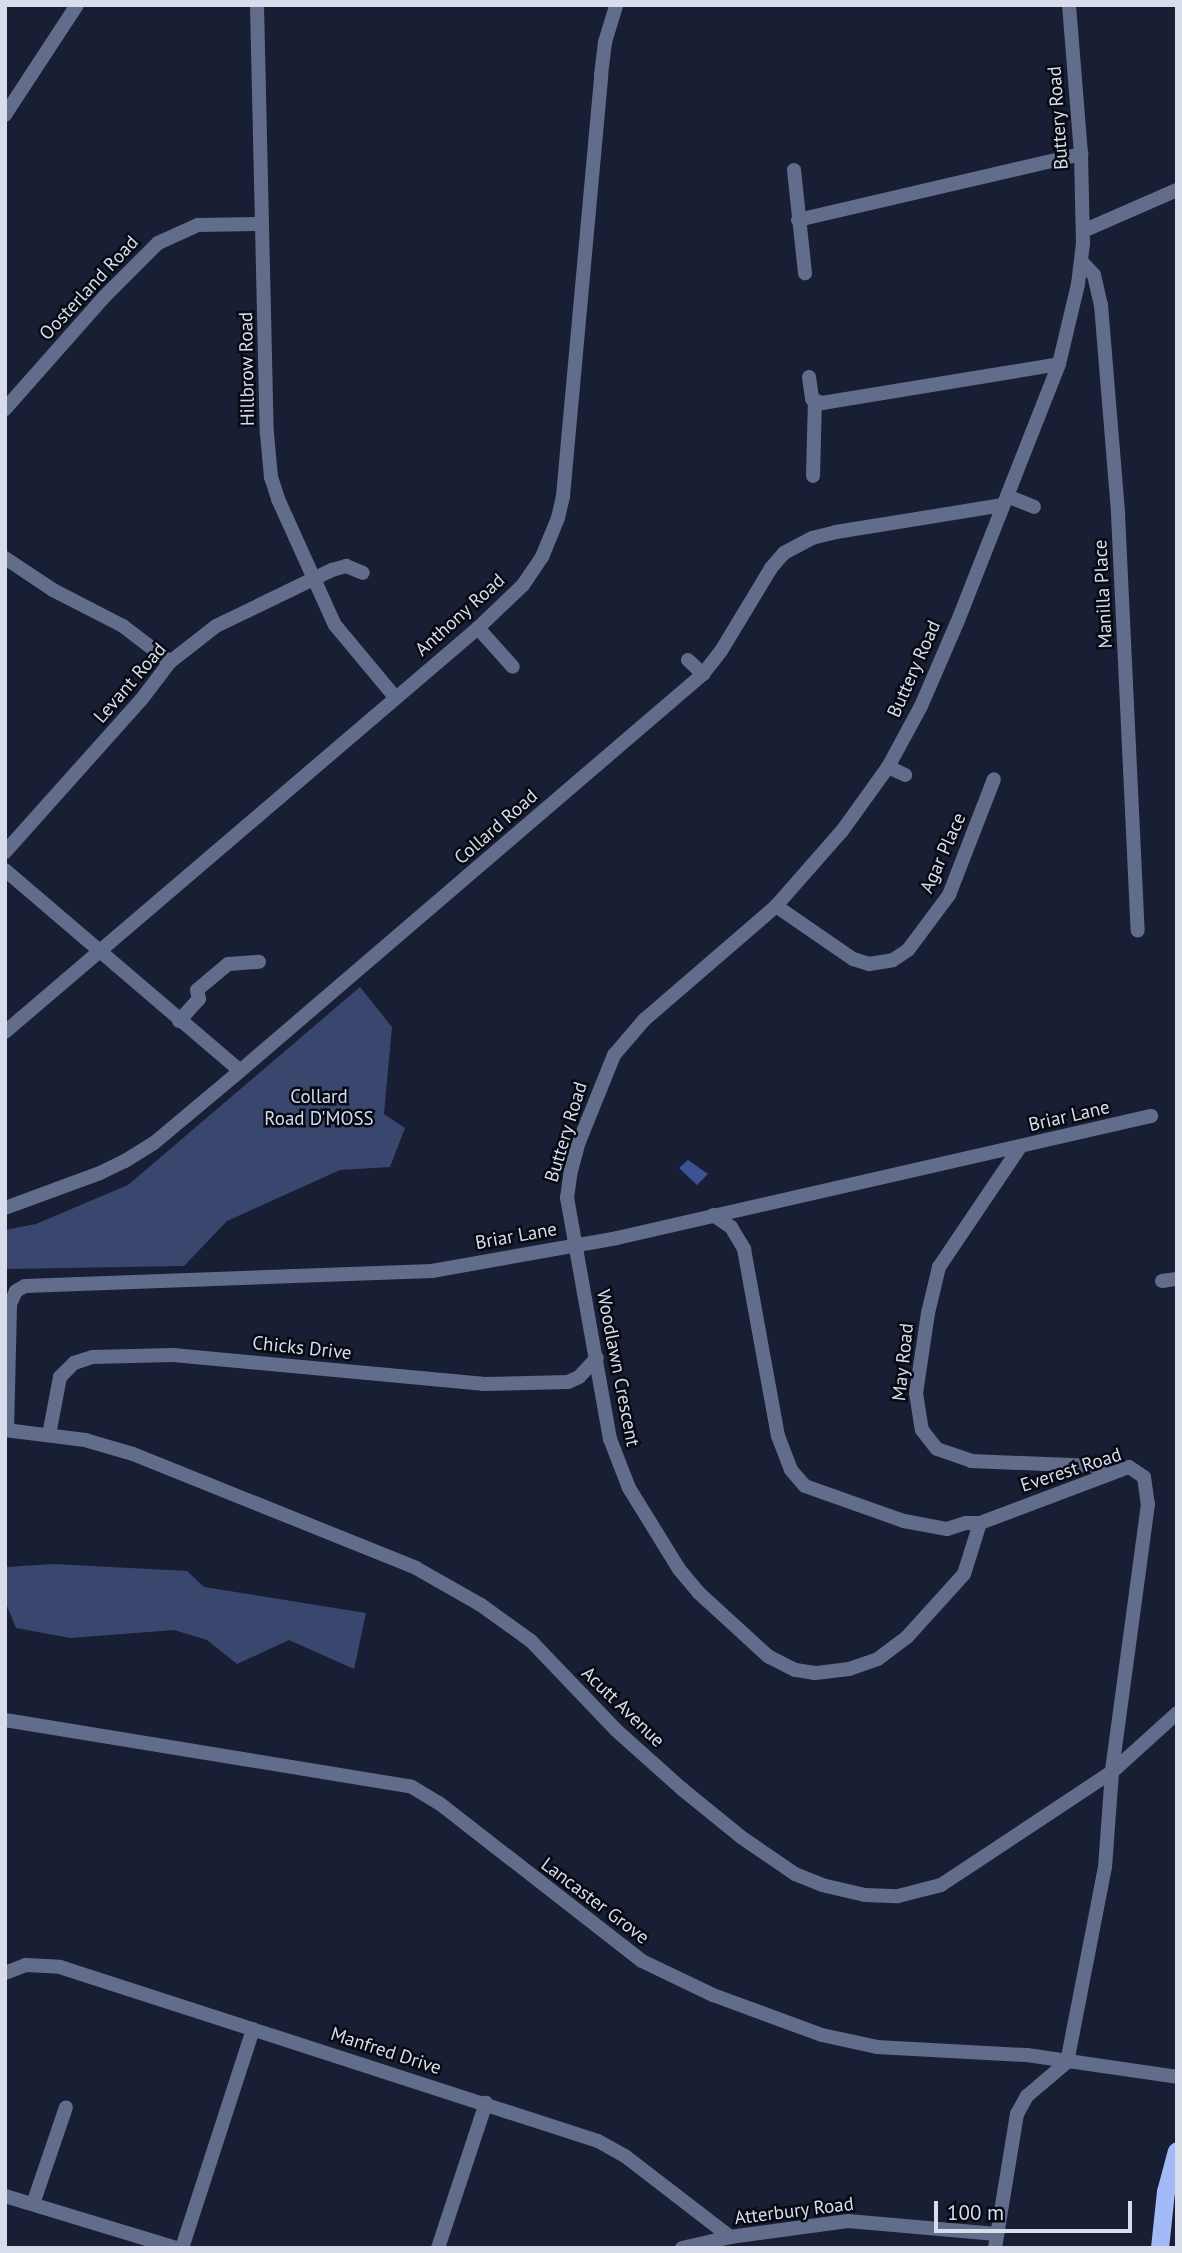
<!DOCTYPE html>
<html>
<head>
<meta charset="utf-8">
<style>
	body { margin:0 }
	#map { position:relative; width:1182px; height:2253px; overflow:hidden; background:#181f34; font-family:"PT Sans",sans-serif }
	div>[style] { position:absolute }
	.green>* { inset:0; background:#39466d }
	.water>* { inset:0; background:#3e5293 }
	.minor>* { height:14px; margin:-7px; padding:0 7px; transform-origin:7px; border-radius:7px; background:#626d8b }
	.major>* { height:18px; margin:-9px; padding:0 9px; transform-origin:9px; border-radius:9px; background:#a3baf8 }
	span { translate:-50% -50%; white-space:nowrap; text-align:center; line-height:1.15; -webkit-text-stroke:5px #070a13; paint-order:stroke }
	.street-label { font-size:19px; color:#d7ddeb }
	.park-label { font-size:19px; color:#d2daed }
	.frame { position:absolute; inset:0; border:7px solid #d7ddeb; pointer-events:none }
	.scale { position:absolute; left:934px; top:2201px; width:198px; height:32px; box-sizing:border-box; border:4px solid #d7ddeb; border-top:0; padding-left:9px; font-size:21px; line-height:24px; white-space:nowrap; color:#d7ddeb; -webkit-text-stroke:5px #070a13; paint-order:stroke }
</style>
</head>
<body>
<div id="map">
	<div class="green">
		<i style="clip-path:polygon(360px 987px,392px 1027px,384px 1114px,405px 1128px,390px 1167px,340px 1170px,227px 1221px,184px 1266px,5px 1269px,5px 1230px,36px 1224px,128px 1185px)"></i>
		<i style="clip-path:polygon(54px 1564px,187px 1571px,204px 1587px,366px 1613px,354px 1669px,289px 1640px,237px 1664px,207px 1640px,174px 1630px,70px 1638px,16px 1628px,5px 1601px,7px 1567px)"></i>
	</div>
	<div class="water">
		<i style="clip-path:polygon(688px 1160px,708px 1174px,697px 1185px,679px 1168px)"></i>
	</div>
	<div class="minor">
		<i style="left:257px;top:5px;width:429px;rotate:88.7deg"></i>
		<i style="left:267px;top:434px;width:43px;rotate:84.7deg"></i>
		<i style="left:271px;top:477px;width:23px;rotate:72deg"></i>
		<i style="left:278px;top:499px;width:138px;rotate:65.7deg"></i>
		<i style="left:335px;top:625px;width:94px;rotate:50.2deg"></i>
		<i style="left:5px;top:115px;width:131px;rotate:-56.8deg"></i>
		<i style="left:794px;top:170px;width:104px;rotate:83.9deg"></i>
		<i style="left:798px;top:220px;width:291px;rotate:-13.1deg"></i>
		<i style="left:1083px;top:231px;width:103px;rotate:-23.6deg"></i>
		<i style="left:1081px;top:261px;width:19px;rotate:47deg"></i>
		<i style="left:1094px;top:275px;width:31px;rotate:77deg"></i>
		<i style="left:1101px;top:305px;width:210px;rotate:85.3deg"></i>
		<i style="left:1118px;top:514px;width:417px;rotate:87.3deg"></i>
		<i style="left:809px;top:377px;width:22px;rotate:82deg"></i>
		<i style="left:812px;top:399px;width:11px;rotate:22deg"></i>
		<i style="left:822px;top:403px;width:240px;rotate:-9.3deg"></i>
		<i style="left:5px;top:409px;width:151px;rotate:-48.5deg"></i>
		<i style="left:105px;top:296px;width:75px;rotate:-45deg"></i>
		<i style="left:158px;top:243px;width:44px;rotate:-24.2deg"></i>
		<i style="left:198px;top:225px;width:64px;rotate:-0.9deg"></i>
		<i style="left:813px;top:476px;width:74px;rotate:-88.5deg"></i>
		<i style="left:1007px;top:496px;width:29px;rotate:22deg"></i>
		<i style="left:5px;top:558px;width:58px;rotate:33.7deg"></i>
		<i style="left:53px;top:590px;width:79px;rotate:27.2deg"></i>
		<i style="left:123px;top:626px;width:59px;rotate:37.5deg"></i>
		<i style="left:478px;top:628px;width:52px;rotate:48.1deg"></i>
		<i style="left:688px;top:660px;width:21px;rotate:43deg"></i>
		<i style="left:888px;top:767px;width:19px;rotate:25deg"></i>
		<i style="left:5px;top:852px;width:204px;rotate:-48.2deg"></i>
		<i style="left:141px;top:700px;width:48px;rotate:-52.7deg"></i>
		<i style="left:170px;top:662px;width:58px;rotate:-38deg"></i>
		<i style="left:216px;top:626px;width:129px;rotate:-25.8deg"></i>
		<i style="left:332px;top:570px;width:15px;rotate:-16deg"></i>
		<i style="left:346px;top:566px;width:18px;rotate:22deg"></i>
		<i style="left:5px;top:870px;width:309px;rotate:40.5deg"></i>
		<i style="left:776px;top:906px;width:93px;rotate:34.5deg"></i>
		<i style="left:853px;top:959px;width:17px;rotate:17deg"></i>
		<i style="left:869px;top:964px;width:24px;rotate:-9deg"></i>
		<i style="left:893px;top:960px;width:18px;rotate:-34deg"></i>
		<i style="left:908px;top:950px;width:69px;rotate:-53.3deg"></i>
		<i style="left:949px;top:895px;width:124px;rotate:-68.8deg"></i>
		<i style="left:179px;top:1021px;width:30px;rotate:-48deg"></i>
		<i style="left:199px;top:999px;width:9px;rotate:-103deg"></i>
		<i style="left:197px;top:990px;width:40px;rotate:-40deg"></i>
		<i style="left:228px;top:964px;width:31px;rotate:-4deg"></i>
		<i style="left:5px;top:1032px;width:622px;rotate:-40.5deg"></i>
		<i style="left:478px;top:628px;width:62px;rotate:-43.7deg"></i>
		<i style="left:523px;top:585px;width:34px;rotate:-56deg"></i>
		<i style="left:542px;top:557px;width:42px;rotate:-67.7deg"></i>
		<i style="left:558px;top:518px;width:23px;rotate:-77deg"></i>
		<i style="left:563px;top:496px;width:423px;rotate:-84.8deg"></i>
		<i style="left:601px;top:75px;width:33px;rotate:-83deg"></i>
		<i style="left:605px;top:42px;width:39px;rotate:-73deg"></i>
		<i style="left:1020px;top:1147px;width:145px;rotate:124deg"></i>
		<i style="left:939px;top:1267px;width:47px;rotate:103.4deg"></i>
		<i style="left:928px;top:1313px;width:81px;rotate:98.5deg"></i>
		<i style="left:916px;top:1393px;width:37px;rotate:81deg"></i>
		<i style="left:922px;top:1430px;width:24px;rotate:52deg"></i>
		<i style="left:937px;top:1449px;width:36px;rotate:19deg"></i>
		<i style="left:971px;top:1461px;width:148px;rotate:2.3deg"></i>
		<i style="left:5px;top:1208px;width:101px;rotate:-20.2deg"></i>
		<i style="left:100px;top:1173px;width:28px;rotate:-26deg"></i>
		<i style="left:125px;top:1161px;width:34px;rotate:-32deg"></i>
		<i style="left:154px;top:1143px;width:112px;rotate:-39.9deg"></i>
		<i style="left:240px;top:1071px;width:610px;rotate:-40.61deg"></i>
		<i style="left:703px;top:674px;width:29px;rotate:-52deg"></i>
		<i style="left:721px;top:651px;width:97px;rotate:-58.9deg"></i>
		<i style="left:771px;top:568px;width:20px;rotate:-49deg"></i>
		<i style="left:784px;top:553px;width:32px;rotate:-28deg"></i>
		<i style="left:812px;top:538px;width:25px;rotate:-14deg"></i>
		<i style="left:836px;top:532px;width:169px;rotate:-9.2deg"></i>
		<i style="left:713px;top:1215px;width:22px;rotate:34deg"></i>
		<i style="left:731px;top:1227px;width:26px;rotate:59deg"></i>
		<i style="left:744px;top:1249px;width:190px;rotate:79.7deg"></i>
		<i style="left:778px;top:1436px;width:36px;rotate:69deg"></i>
		<i style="left:791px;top:1470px;width:21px;rotate:49deg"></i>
		<i style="left:805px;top:1486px;width:105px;rotate:19.5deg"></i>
		<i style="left:904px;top:1521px;width:44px;rotate:10.5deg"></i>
		<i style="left:947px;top:1529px;width:20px;rotate:-18deg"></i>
		<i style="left:966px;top:1523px;width:14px"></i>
		<i style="left:980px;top:1523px;width:159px;rotate:-20.6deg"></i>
		<i style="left:1129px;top:1467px;width:18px;rotate:34deg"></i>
		<i style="left:1144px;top:1477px;width:27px;rotate:82deg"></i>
		<i style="left:1148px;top:1504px;width:270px;rotate:97.7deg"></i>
		<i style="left:1112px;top:1772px;width:95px;rotate:94.2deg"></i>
		<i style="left:1105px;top:1867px;width:199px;rotate:101deg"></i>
		<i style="left:1162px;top:1281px;width:15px;rotate:-8deg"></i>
		<i style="left:5px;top:1430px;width:81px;rotate:7.1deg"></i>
		<i style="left:85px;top:1440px;width:50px;rotate:16.3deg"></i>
		<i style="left:133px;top:1454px;width:305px;rotate:21.9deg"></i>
		<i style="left:416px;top:1568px;width:75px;rotate:29.6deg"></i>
		<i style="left:481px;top:1605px;width:62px;rotate:35.8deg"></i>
		<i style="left:531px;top:1641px;width:123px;rotate:46.3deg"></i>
		<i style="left:616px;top:1730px;width:89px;rotate:41.8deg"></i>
		<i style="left:682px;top:1789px;width:76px;rotate:39.1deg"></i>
		<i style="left:741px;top:1837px;width:65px;rotate:34.4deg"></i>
		<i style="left:795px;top:1874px;width:29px;rotate:22deg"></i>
		<i style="left:822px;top:1885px;width:44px;rotate:13.1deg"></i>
		<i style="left:865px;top:1895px;width:33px;rotate:2deg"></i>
		<i style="left:898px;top:1896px;width:44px;rotate:-14.3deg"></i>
		<i style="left:941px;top:1885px;width:205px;rotate:-33.5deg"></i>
		<i style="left:1112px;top:1772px;width:88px;rotate:-42.2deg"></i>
		<i style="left:7px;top:1430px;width:126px;rotate:-88.6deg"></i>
		<i style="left:10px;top:1304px;width:14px;rotate:-65deg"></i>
		<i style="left:16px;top:1291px;width:10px;rotate:-29deg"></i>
		<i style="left:25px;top:1286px;width:407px;rotate:-2.1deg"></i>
		<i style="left:432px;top:1271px;width:188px;rotate:-10.1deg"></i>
		<i style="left:617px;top:1238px;width:548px;rotate:-12.87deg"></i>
		<i style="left:49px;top:1435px;width:59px;rotate:-79.3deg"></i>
		<i style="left:60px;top:1377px;width:20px;rotate:-45deg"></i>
		<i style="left:74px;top:1363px;width:19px;rotate:-18deg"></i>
		<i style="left:92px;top:1357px;width:81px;rotate:-1.4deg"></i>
		<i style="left:173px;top:1355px;width:311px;rotate:5.3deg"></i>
		<i style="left:483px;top:1384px;width:85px;rotate:-1.3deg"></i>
		<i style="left:568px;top:1382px;width:12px;rotate:-24deg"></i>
		<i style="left:579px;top:1377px;width:26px;rotate:-47deg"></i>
		<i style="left:980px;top:1523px;width:53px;rotate:107.4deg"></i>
		<i style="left:964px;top:1574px;width:85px;rotate:132.1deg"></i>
		<i style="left:907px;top:1637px;width:36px;rotate:143deg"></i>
		<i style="left:878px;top:1659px;width:31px;rotate:161deg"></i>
		<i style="left:849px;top:1669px;width:34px;rotate:173deg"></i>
		<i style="left:815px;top:1673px;width:20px;rotate:-171deg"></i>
		<i style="left:795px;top:1670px;width:29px;rotate:-153deg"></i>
		<i style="left:769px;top:1657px;width:95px;rotate:-137.6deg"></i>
		<i style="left:699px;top:1593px;width:31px;rotate:-130deg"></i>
		<i style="left:679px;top:1569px;width:95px;rotate:-121.7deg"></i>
		<i style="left:629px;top:1488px;width:53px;rotate:-111.2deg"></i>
		<i style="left:610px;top:1439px;width:245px;rotate:-100.1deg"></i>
		<i style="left:567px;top:1198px;width:27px;rotate:-82deg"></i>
		<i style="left:571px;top:1171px;width:30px;rotate:-75deg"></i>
		<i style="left:579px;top:1142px;width:94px;rotate:-68.1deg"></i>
		<i style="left:614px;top:1055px;width:46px;rotate:-49.4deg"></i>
		<i style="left:644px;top:1020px;width:174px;rotate:-40.8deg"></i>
		<i style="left:776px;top:906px;width:100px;rotate:-48.7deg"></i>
		<i style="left:842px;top:831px;width:79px;rotate:-54.3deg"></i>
		<i style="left:888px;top:767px;width:69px;rotate:-61.6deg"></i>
		<i style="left:921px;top:706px;width:90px;rotate:-66.6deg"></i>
		<i style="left:957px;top:623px;width:278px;rotate:-68.5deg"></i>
		<i style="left:1059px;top:364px;width:82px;rotate:-76.6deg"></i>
		<i style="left:1078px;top:284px;width:41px;rotate:-83deg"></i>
		<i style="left:1083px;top:243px;width:89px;rotate:-91.3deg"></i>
		<i style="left:1081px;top:154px;width:149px;rotate:-94.6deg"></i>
		<i style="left:5px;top:1720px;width:412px;rotate:9.3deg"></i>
		<i style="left:412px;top:1787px;width:31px;rotate:31deg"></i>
		<i style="left:439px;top:1803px;width:257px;rotate:37.9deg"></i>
		<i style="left:642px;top:1961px;width:79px;rotate:25.6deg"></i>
		<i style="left:713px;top:1995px;width:116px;rotate:20.2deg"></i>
		<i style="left:822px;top:2035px;width:56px;rotate:12.3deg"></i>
		<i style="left:877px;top:2047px;width:150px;rotate:3.1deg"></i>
		<i style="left:1027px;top:2055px;width:152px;rotate:8.3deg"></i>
		<i style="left:5px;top:1973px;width:22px;rotate:-21deg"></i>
		<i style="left:26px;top:1965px;width:34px;rotate:3deg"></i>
		<i style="left:60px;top:1967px;width:565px;rotate:17.92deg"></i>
		<i style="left:598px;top:2141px;width:31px;rotate:29deg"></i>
		<i style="left:625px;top:2156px;width:133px;rotate:37.6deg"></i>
		<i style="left:5px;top:2196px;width:179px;rotate:16.9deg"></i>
		<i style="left:33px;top:2204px;width:102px;rotate:-71.2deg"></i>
		<i style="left:182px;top:2248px;width:230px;rotate:-72deg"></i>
		<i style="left:438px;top:2248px;width:153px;rotate:-71.7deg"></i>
		<i style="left:682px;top:2248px;width:49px;rotate:-12.9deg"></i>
		<i style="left:730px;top:2237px;width:119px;rotate:-7.7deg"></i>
		<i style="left:848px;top:2221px;width:149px;rotate:5deg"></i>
		<i style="left:995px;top:2248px;width:136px;rotate:-80.7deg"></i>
		<i style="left:1017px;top:2114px;width:21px;rotate:-61deg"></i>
		<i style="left:1027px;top:2096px;width:52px;rotate:-40.4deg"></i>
	</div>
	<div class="major">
		<i style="left:1160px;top:2248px;width:56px;rotate:-83.9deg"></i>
		<i style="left:1166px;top:2192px;width:42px;rotate:-75deg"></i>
	</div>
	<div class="street-label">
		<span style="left:1058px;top:118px;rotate:-94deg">Buttery Road</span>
		<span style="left:89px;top:288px;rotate:-47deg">Oosterland Road</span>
		<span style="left:247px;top:369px;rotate:-91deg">Hillbrow Road</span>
		<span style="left:1103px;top:594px;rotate:-93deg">Manilla Place</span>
		<span style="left:460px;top:615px;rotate:-42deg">Anthony Road</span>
		<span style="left:914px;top:669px;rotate:-66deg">Buttery Road</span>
		<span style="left:130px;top:683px;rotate:-49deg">Levant Road</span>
		<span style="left:496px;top:827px;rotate:-41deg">Collard Road</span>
		<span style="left:943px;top:853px;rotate:-66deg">Agar Place</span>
		<span style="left:1069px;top:1116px;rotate:-13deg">Briar Lane</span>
		<span style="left:566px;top:1132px;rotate:-73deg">Buttery Road</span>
		<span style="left:516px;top:1236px;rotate:-10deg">Briar Lane</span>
		<span style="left:302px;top:1348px;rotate:6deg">Chicks Drive</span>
		<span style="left:903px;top:1362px;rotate:-84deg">May Road</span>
		<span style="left:618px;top:1368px;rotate:79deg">Woodlawn Crescent</span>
		<span style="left:1071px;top:1470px;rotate:-18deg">Everest Road</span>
		<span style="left:623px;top:1707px;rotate:44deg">Acutt Avenue</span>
		<span style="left:595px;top:1901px;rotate:37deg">Lancaster Grove</span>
		<span style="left:386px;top:2051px;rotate:18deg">Manfred Drive</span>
		<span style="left:794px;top:2211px;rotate:-7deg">Atterbury Road</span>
	</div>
	<div class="park-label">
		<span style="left:319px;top:1108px">Collard<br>Road D'MOSS</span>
	</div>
	<div class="frame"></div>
	<div class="scale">100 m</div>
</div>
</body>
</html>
